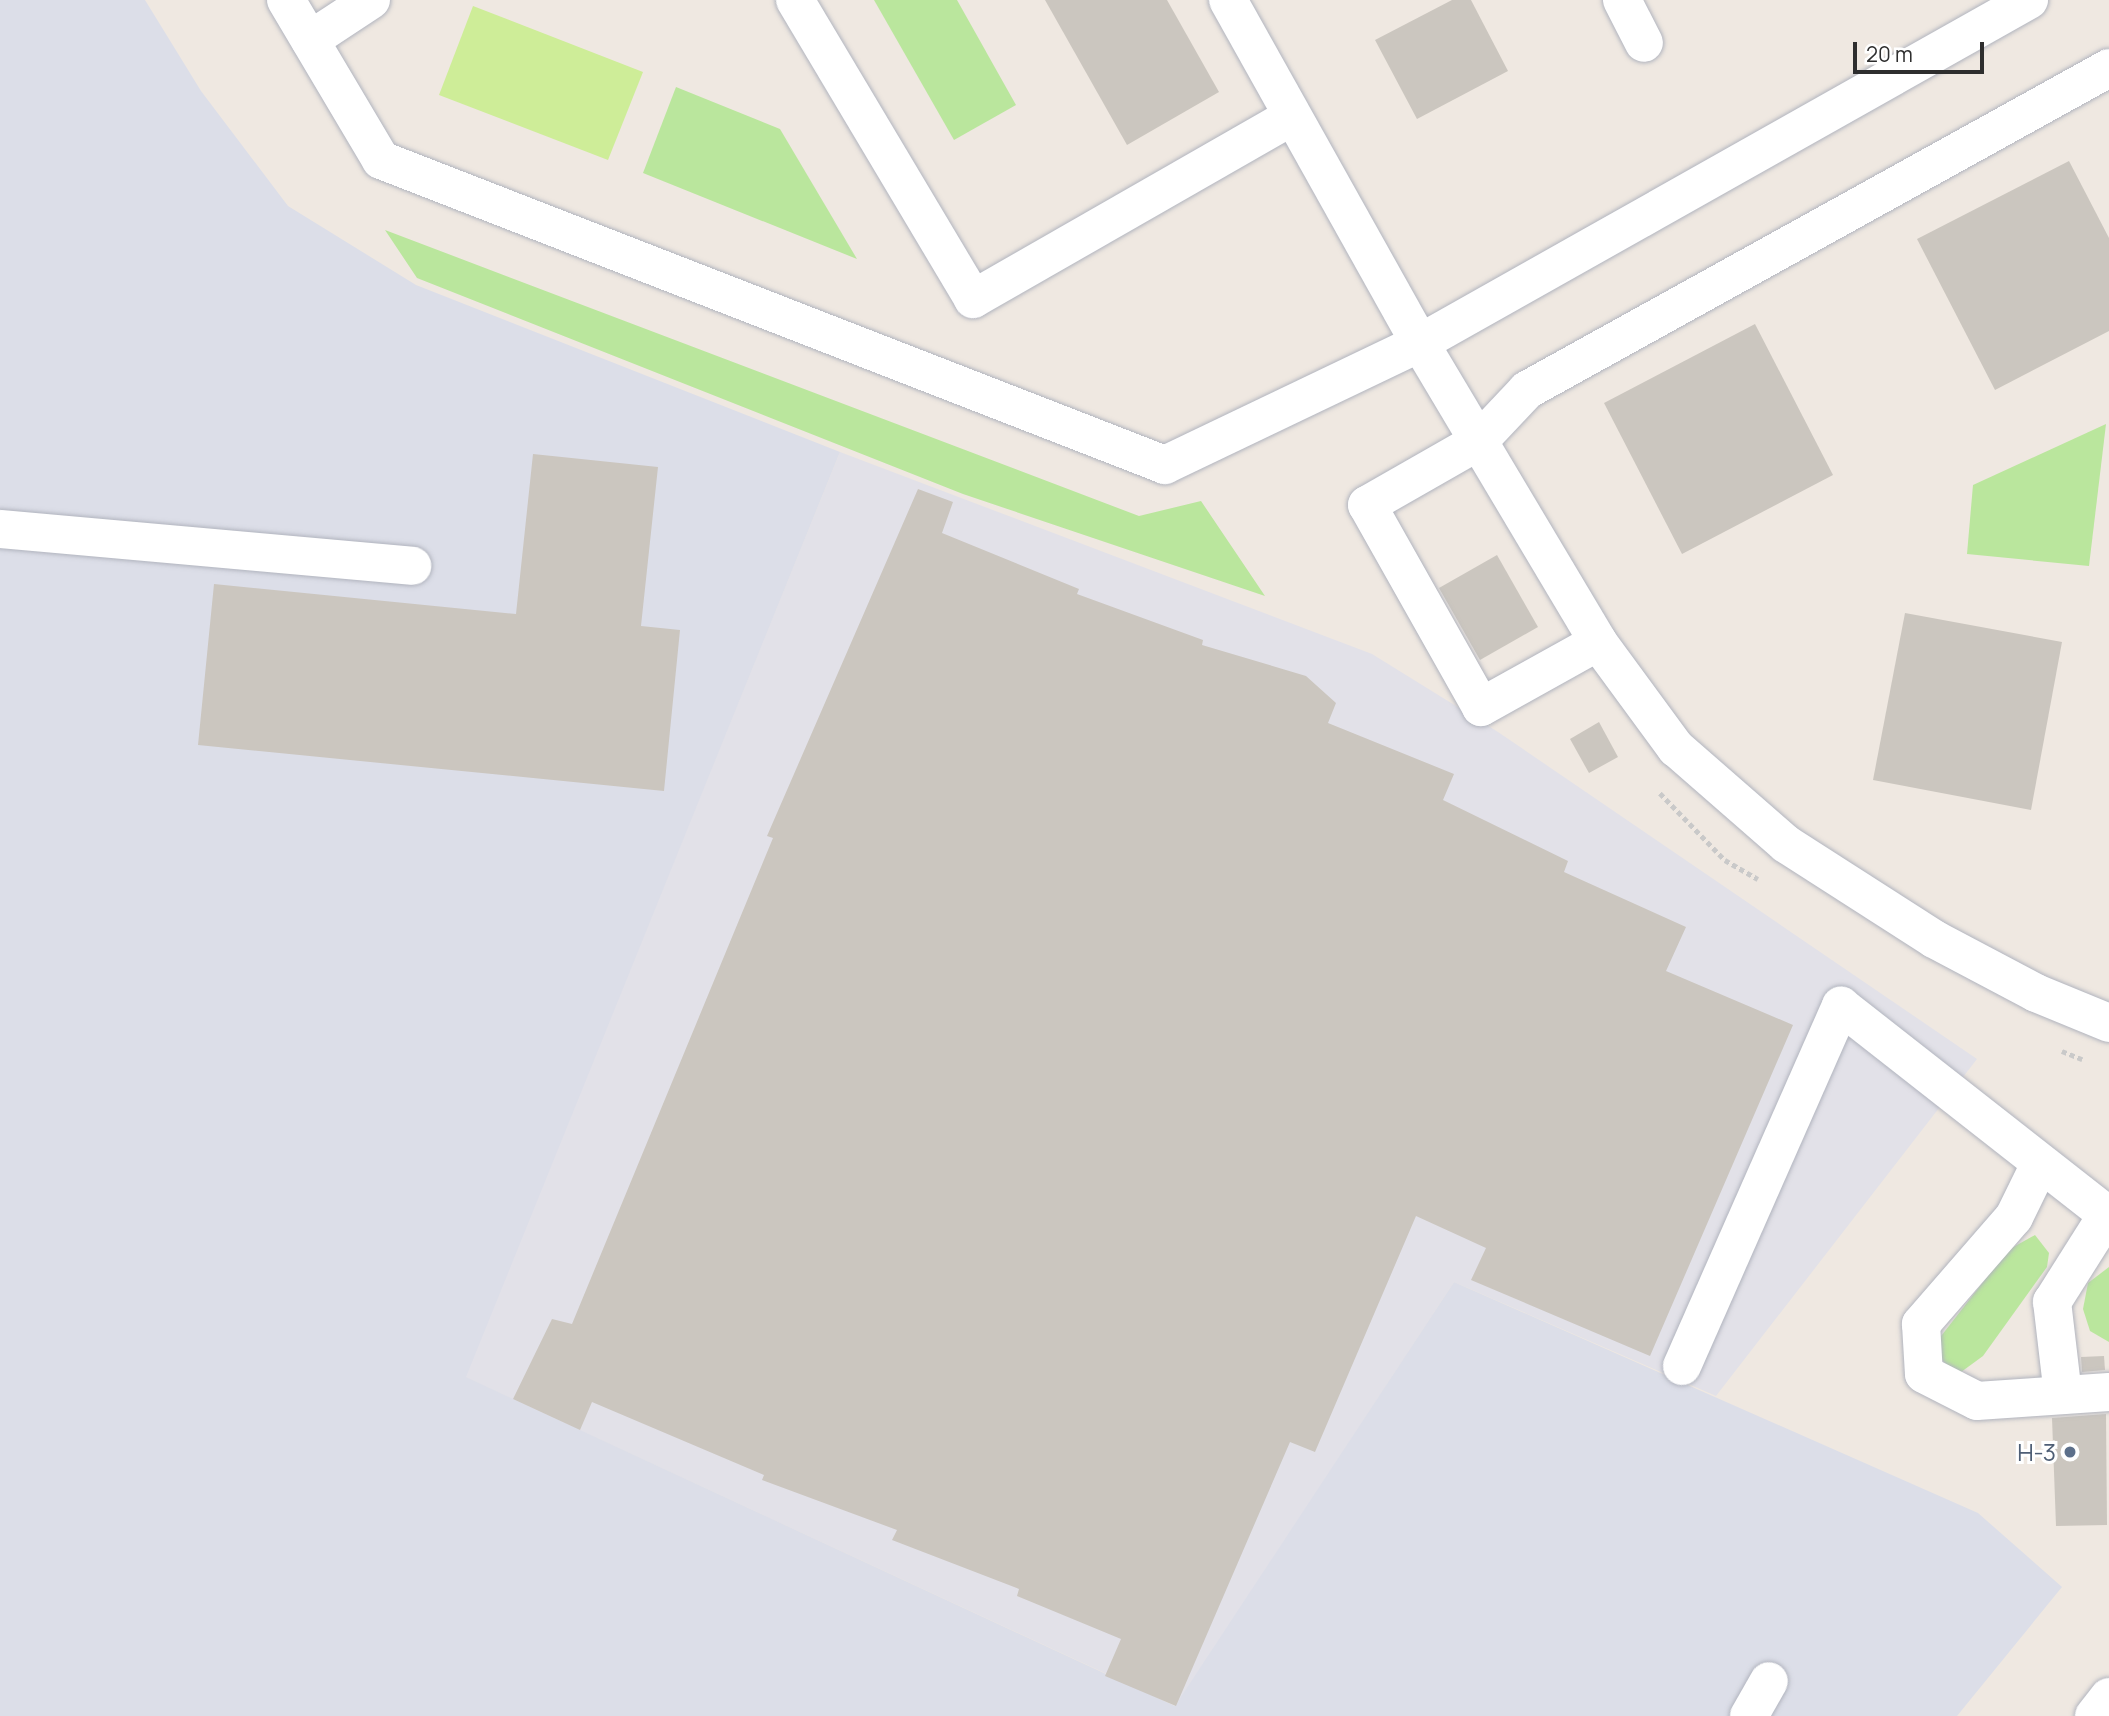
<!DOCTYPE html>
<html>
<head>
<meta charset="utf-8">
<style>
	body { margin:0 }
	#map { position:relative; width:2109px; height:1716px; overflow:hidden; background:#efe8e1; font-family:Manrope,sans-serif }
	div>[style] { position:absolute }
	.industrial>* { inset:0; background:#e2e1e8 }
	.airport>* { inset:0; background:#dcdee8 }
	.green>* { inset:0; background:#bae69d }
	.pitch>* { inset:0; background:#ceed98 }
	.building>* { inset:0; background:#cbc6bf }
	.path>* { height:4.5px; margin-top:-2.25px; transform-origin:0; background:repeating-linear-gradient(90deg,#c9c9c9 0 5px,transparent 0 8.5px) }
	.roads { filter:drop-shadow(0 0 2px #b1b4be) drop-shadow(0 0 2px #b1b4be) }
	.minor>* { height:38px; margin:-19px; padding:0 19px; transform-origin:19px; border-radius:19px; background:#fff }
	.dots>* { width:19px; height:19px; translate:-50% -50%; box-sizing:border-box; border:4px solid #fff; border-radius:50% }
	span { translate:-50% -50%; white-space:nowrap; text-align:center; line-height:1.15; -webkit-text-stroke:6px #fff; paint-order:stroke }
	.service-label { font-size:24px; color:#4e5e75 }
	.right { translate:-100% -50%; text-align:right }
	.scale { position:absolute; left:1853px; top:42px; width:131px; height:32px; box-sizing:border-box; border:4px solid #2e2e2e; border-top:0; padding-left:9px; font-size:21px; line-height:24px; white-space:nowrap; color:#2e2e2e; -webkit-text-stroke:5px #fff; paint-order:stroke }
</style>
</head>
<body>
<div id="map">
	<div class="industrial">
		<i style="clip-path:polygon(840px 452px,1372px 654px,1498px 732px,1977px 1059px,1716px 1396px,1454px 1282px,1176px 1706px,465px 1377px)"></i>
	</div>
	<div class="airport">
		<i style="clip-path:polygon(0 0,145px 0,201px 91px,288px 206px,416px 285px,840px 452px,466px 1377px,1175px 1706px,1454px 1282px,1978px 1513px,2062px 1587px,1957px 1716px,0 1716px)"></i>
	</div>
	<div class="green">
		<i style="clip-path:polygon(874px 0,957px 0,1016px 105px,954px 140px)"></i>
		<i style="clip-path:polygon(676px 87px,780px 129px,857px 259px,643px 173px)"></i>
		<i style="clip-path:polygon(385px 230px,1139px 516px,1201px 501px,1265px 596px,963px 494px,417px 278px)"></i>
		<i style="clip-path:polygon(2106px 424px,2089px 566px,1967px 554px,1973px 485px)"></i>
		<i style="clip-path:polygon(2035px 1235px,2049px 1253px,2047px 1267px,1983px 1356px,1957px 1375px,1938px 1356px,1938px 1340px,2008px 1250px)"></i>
		<i style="clip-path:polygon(2109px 1267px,2109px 1342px,2090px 1331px,2083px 1309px,2088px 1283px)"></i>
	</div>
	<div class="pitch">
		<i style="clip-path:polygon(473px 6px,643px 72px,608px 160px,439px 95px)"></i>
	</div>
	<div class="building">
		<i style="clip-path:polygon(1045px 0,1167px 0,1219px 92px,1127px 145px)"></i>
		<i style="clip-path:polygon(1452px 0,1471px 0,1508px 71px,1417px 119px,1375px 40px)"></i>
		<i style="clip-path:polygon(2069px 161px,2109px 238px,2109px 331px,1995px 390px,1917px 239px)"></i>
		<i style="clip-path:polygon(1755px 324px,1833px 475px,1682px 554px,1604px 403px)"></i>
		<i style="clip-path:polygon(533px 454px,658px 467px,641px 626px,680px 630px,664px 791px,198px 745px,214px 584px,516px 614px)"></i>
		<i style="clip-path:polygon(918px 489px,953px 502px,942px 533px,1079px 589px,1077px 594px,1203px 640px,1202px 645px,1306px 676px,1336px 703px,1328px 723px,1454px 774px,1443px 800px,1568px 861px,1564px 872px,1686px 927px,1666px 971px,1793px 1025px,1650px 1356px,1471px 1280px,1486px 1248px,1416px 1216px,1315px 1452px,1290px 1442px,1176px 1706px,1105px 1676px,1121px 1639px,1017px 1596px,1019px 1589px,892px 1540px,897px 1530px,762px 1480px,764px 1475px,592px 1402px,580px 1430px,513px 1399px,552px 1319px,572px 1324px,773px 838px,767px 836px)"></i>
		<i style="clip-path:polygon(1497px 555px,1538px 627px,1480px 660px,1439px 588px)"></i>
		<i style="clip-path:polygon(1905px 613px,2062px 642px,2031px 810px,1873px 780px)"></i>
		<i style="clip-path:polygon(1599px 722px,1618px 757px,1589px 773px,1570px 739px)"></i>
		<i style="clip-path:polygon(2104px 1356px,2105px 1370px,2082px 1372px,2081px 1357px)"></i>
		<i style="clip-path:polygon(2106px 1414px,2107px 1525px,2056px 1526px,2052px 1418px)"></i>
	</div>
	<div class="path">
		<i style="left:1660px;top:793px;width:93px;rotate:45.9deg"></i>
		<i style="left:1725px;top:860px;width:38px;rotate:30deg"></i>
		<i style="left:2062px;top:1051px;width:22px;rotate:22deg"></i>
	</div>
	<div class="roads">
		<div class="minor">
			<i style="left:286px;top:0;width:186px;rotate:59.3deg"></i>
			<i style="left:381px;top:160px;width:841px;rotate:21.26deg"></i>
			<i style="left:1165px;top:465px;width:283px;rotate:-25.6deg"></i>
			<i style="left:1420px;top:343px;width:699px;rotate:-29.39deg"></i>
			<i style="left:795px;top:0;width:348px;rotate:59.2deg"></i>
			<i style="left:973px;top:299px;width:366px;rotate:-29.8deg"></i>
			<i style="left:1228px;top:0;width:393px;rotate:60.8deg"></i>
			<i style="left:1420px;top:343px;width:348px;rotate:59.2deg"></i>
			<i style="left:1598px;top:642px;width:132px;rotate:53.7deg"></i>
			<i style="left:1676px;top:748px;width:146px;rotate:41.1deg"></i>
			<i style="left:1786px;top:844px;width:176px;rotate:32.7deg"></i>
			<i style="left:1934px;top:939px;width:115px;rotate:27.9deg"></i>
			<i style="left:2036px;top:993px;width:79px;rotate:22.3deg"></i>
			<i style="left:1622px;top:0;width:48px;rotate:62.9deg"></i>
			<i style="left:310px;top:40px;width:73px;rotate:-33.3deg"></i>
			<i style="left:0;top:529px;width:414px;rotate:5.1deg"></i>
			<i style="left:1598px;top:642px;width:134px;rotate:150.9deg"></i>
			<i style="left:1481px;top:707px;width:232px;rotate:-119.4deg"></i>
			<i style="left:1367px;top:505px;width:129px;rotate:-29.7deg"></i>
			<i style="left:1479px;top:441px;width:70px;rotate:-46.7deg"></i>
			<i style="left:1527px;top:390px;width:665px;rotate:-28.95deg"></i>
			<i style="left:2039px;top:1166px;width:57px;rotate:116.1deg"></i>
			<i style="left:2014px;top:1217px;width:142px;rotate:131deg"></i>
			<i style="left:1921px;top:1324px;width:50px;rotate:86.6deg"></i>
			<i style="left:1924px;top:1374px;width:59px;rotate:27deg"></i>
			<i style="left:1977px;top:1401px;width:132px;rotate:-3.9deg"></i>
			<i style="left:1682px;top:1366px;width:394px;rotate:-66.2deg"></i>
			<i style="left:1841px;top:1006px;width:340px;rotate:38.1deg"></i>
			<i style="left:2063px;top:1395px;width:94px;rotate:-96.7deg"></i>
			<i style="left:2052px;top:1302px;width:103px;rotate:-57.7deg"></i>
			<i style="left:1749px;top:1716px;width:40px;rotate:-60.3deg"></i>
			<i style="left:2094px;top:1716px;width:24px;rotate:-52deg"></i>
		</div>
	</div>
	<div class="dots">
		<i style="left:2070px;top:1452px;background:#5c6f8a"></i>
	</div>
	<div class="service-label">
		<span class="right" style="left:2056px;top:1452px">Н-3</span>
	</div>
	<div class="scale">20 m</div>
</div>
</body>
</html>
